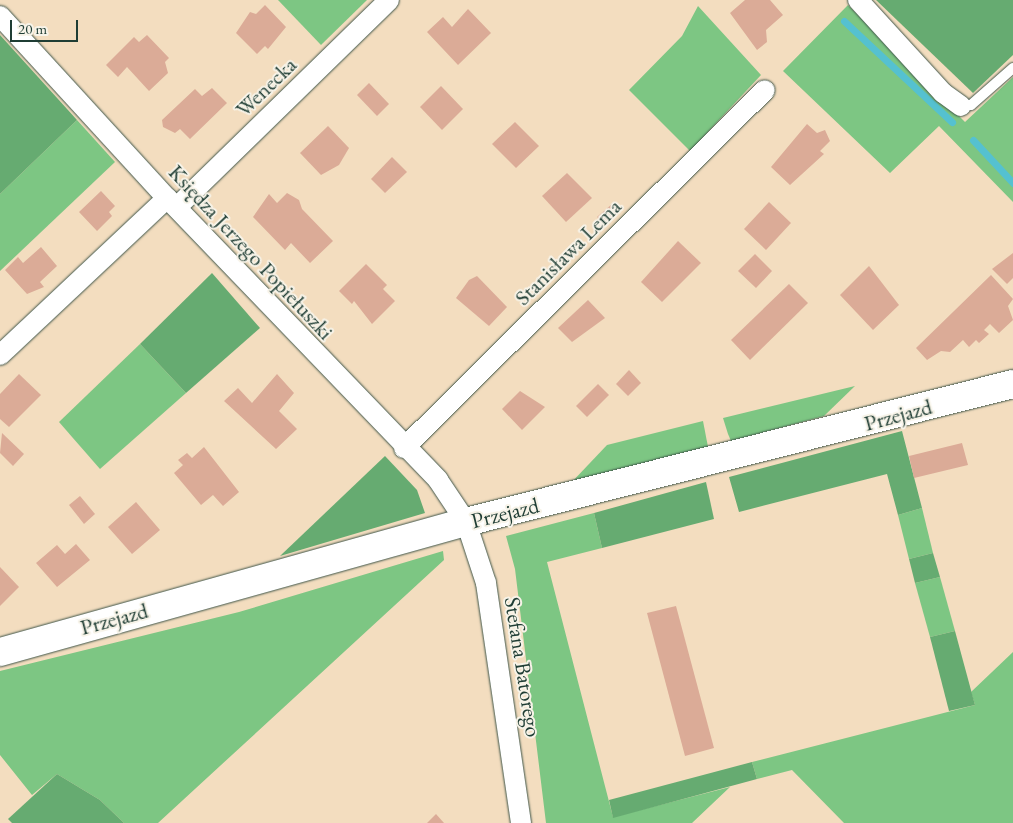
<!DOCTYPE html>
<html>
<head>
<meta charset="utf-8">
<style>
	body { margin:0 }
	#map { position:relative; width:1013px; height:823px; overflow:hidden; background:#f3ddbf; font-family:"EB Garamond",serif }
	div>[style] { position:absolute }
	.green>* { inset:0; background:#7dc683 }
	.forest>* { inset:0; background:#66ab71 }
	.stream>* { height:7px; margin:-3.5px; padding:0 3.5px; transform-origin:3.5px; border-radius:3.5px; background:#55c1d0 }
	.building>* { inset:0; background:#dbab97 }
	.roads { filter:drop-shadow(0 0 1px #3f5549) drop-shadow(0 0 1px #3f5549) }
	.lane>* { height:10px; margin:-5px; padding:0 5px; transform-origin:5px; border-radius:5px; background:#fff }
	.street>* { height:20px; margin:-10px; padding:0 10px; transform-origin:10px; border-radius:10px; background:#fff }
	.secondary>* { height:28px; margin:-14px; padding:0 14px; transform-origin:14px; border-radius:14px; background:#fff }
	span { translate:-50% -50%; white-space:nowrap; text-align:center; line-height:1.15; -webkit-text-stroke:4px #f7f3e8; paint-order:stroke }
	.street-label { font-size:22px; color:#1f3d34 }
	.scale { position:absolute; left:10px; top:20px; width:68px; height:22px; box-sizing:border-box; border:2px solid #1f3d34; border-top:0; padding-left:6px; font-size:15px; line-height:18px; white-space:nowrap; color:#1f3d34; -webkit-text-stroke:4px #f7f3e8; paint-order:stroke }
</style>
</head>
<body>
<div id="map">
	<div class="green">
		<i style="clip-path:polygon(278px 0,367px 0,321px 45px)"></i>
		<i style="clip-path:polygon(848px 5px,965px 122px,1013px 77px,1013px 202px,939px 126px,890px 173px,783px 71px)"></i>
		<i style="clip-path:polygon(698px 6px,761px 75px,690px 151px,629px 90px,682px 36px)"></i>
		<i style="clip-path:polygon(77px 120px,115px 162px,0 271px,0 194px)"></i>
		<i style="clip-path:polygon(140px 344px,186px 393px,100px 469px,59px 422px)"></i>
		<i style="clip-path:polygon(855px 386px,824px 416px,731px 441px,728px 434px,723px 418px)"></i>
		<i style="clip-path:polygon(703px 421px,708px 447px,570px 484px,607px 445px)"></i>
		<i style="clip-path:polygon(922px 508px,933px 553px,909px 559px,898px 515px)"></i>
		<i style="clip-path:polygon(594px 513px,602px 548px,547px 562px,613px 817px,730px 787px,692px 823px,546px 823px,515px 569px,506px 536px)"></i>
		<i style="clip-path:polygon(443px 551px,444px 560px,158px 823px,124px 823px,100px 800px,57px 774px,32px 795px,0 755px,0 671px,239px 612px)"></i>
		<i style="clip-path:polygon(940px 577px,955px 631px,930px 637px,915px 583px)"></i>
		<i style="clip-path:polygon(1013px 652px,1013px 823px,844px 823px,792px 770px,757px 779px,752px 762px,975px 705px,971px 692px)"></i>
	</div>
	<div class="forest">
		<i style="clip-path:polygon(876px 0,1013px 0,1013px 55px,973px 93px)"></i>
		<i style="clip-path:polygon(0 35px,77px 120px,0 194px)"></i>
		<i style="clip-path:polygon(212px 273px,260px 328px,186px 393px,140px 344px)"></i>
		<i style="clip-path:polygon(902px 431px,922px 508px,898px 515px,887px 474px,739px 512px,729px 477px)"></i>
		<i style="clip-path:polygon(385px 456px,417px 490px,425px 513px,280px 556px)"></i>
		<i style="clip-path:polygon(706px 482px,714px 519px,602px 548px,594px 513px)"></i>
		<i style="clip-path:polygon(933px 553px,940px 577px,915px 583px,909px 559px)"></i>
		<i style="clip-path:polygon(955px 631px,975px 705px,949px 711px,930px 637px)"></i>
		<i style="clip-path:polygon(752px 762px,757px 779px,613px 818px,609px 800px)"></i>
		<i style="clip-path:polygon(57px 774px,100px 800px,124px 823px,12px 823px,8px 819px)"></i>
	</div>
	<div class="stream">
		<i style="left:844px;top:21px;width:148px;rotate:43.1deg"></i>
		<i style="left:973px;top:140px;width:59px;rotate:47.1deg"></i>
	</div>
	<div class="building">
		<i style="clip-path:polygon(745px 0,770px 0,783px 15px,766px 30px,767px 42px,757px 50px,730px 13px)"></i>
		<i style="clip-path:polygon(265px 5px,286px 27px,268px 49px,265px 46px,257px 54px,236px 33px,250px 12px,256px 14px)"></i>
		<i style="clip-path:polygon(468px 9px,491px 33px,458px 65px,427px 32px,443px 17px,452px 27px)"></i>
		<i style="clip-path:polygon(147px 35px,169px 58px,165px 62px,168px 73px,149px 91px,127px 67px,118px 77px,106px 65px,134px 37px,139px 42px)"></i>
		<i style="clip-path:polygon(369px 83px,389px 104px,377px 116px,357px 95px)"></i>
		<i style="clip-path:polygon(441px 86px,463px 109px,442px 130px,420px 107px)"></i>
		<i style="clip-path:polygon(212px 88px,227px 103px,190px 139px,180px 129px,175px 133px,163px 127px,162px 120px,195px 89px,202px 96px)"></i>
		<i style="clip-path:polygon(515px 122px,539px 146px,516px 168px,492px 144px)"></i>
		<i style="clip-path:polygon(807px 124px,817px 133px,825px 130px,830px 141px,820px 151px,824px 154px,790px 185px,771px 167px)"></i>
		<i style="clip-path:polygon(328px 126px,349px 148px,339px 165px,321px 175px,300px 153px)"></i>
		<i style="clip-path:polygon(392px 157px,407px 172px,385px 193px,371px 179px)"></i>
		<i style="clip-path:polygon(567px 173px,592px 198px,566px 222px,542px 196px)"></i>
		<i style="clip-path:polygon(101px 191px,115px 206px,109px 212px,112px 216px,97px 231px,79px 212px)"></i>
		<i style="clip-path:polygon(287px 193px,299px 200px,302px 209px,333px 241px,310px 263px,291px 243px,285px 250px,253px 217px,269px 194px,277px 203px)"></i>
		<i style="clip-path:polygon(769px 202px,791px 223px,766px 250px,744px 229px)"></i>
		<i style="clip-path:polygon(612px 204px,619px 211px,604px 225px,597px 217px)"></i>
		<i style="clip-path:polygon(678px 241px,701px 263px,662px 302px,641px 282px)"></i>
		<i style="clip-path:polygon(41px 247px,57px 266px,40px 282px,44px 287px,27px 294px,5px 270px,18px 257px,23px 263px)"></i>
		<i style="clip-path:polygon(1013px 253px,1013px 278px,1007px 284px,992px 269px)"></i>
		<i style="clip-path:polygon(755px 254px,772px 271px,756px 288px,738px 271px)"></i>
		<i style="clip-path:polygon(366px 264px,387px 285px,383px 289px,395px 301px,372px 324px,354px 301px,352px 304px,339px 291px)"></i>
		<i style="clip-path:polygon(869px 266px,899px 305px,873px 330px,840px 295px)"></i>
		<i style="clip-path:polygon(991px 275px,1013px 299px,1008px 306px,1013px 320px,999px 333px,990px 324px,984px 330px,989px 334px,979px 343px,976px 340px,969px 347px,963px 340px,950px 352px,941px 351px,927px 360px,916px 348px)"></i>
		<i style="clip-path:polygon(477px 276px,507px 307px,489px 326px,456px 298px,469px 280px)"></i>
		<i style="clip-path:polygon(789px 284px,808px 303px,750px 360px,731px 340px)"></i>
		<i style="clip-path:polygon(588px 300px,605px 318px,572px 342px,558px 328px)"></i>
		<i style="clip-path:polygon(629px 370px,641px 383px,628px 396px,616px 384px)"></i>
		<i style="clip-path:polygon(19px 374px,41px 395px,9px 427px,0 419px,0 394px)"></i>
		<i style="clip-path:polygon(277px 374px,294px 393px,279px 411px,297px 429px,276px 449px,224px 401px,238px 388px,252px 403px)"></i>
		<i style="clip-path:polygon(598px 384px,609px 395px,587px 417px,576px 406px)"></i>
		<i style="clip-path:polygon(520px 391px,545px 407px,522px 430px,502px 409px)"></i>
		<i style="clip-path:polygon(2px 433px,24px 454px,13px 466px,0 453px)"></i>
		<i style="clip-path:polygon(962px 443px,968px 465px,914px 478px,909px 456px)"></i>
		<i style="clip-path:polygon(204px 447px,239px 492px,223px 506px,213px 495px,201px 505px,174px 473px,183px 465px,178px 460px,187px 453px,192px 458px)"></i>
		<i style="clip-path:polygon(80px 496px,95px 514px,84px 524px,69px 505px)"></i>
		<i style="clip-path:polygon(136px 502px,160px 530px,132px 554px,108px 527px)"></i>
		<i style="clip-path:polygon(76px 544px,90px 560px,57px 587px,36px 563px,57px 545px,65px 554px)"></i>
		<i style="clip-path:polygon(0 567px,19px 587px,0 606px)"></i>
		<i style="clip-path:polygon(676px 606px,714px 748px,685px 756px,647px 613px)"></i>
		<i style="clip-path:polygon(436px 814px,444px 823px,427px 823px)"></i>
	</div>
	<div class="roads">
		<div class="lane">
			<i style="left:961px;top:106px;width:10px;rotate:-6deg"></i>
			<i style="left:971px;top:105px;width:56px;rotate:-41.4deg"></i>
		</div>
		<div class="street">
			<i style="left:858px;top:0;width:126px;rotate:47.6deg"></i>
			<i style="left:943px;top:93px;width:22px;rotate:36deg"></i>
			<i style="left:0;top:16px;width:247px;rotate:47.5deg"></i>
			<i style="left:167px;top:198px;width:391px;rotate:46.1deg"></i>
			<i style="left:438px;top:480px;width:50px;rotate:56.3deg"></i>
			<i style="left:466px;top:522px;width:64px;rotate:71.8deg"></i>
			<i style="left:486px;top:583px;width:243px;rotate:81.7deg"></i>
			<i style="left:177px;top:207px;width:296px;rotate:-44.3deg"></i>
			<i style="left:0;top:355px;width:229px;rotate:-43.2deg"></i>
			<i style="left:404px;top:448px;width:508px;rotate:-44.76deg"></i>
		</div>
		<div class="secondary">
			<i style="left:0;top:652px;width:484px;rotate:-15.6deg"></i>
			<i style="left:466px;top:522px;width:564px;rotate:-14.16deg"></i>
		</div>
	</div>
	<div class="street-label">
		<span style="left:266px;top:87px;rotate:-44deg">Wenecka</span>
		<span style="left:251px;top:252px;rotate:47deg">Księdza Jerzego Popiełuszki</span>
		<span style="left:568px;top:252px;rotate:-45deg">Stanisława Lema</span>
		<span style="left:898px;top:415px;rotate:-15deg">Przejazd</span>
		<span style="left:505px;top:513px;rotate:-14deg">Przejazd</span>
		<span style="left:114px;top:619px;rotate:-15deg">Przejazd</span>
		<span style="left:523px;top:667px;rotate:81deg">Stefana Batorego</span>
	</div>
	<div class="scale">20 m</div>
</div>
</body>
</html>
